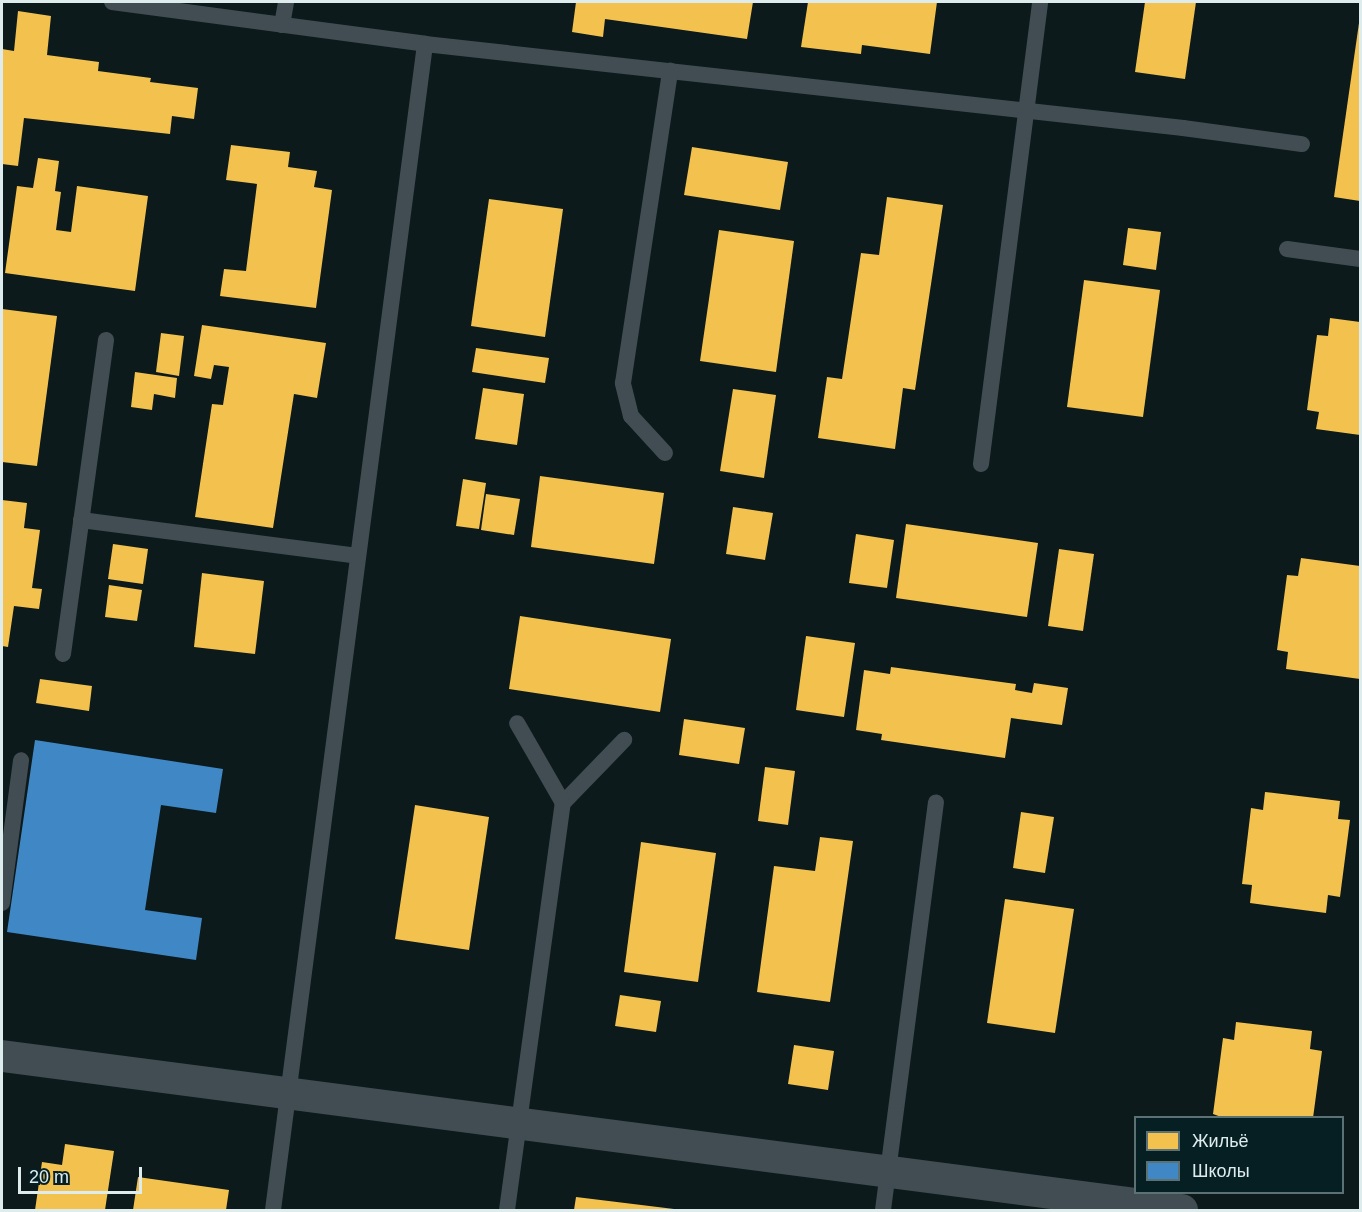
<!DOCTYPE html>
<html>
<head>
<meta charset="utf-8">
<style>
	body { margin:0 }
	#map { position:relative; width:1362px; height:1212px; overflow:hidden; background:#0c1a1c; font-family:Helvetica,sans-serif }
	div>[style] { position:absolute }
	.homes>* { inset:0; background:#f2c14e }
	.schools>* { inset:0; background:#3f88c5 }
	.service>* { height:16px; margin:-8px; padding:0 8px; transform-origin:8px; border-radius:8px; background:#424d53 }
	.minor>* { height:32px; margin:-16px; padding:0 16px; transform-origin:16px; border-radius:16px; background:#424d53 }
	span { translate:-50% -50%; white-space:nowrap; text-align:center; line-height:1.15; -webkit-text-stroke:6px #061f22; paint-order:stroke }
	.frame { position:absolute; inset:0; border:3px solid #deecee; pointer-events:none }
	.legend { position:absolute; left:1134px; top:1116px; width:210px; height:78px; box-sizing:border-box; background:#061f22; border:2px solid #5c7174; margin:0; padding:8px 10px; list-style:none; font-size:18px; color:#deecee }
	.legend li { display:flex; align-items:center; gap:12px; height:30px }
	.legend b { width:30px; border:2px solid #5c7174 }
	.scale { position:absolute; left:18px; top:1167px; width:124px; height:27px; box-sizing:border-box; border:3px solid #deecee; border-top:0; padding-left:8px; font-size:18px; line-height:21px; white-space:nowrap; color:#deecee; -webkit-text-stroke:4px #061f22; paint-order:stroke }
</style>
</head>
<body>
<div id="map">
	<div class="homes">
		<i style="clip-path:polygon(576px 2px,753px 2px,747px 39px,605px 19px,603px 37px,572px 32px)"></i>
		<i style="clip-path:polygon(808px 2px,937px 2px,930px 54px,862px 45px,861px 54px,801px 47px)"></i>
		<i style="clip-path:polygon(1145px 2px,1196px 2px,1185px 79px,1135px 72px)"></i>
		<i style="clip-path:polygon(18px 11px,51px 16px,47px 55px,99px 62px,98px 71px,151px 78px,150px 82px,198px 88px,194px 119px,172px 116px,170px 134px,24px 118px,18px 166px,2px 164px,2px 49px,14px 51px)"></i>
		<i style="clip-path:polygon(1359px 23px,1360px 24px,1360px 201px,1334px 197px)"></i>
		<i style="clip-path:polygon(231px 145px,290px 152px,288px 167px,317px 171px,314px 187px,332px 190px,316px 308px,220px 296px,224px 269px,246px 271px,257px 184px,226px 180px)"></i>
		<i style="clip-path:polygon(692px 147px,788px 162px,780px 210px,684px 195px)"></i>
		<i style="clip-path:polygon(38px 158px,59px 161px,55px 191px,61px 192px,56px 230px,71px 232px,77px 186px,148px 196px,135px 291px,5px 273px,17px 186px,33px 188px)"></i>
		<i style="clip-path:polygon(887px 197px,943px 205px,915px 390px,903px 388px,895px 449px,818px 438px,827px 377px,842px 379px,861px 253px,879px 255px)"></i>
		<i style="clip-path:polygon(489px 199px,563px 209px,545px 337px,471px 326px)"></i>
		<i style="clip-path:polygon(1128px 228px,1161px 232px,1156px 270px,1123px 265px)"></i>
		<i style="clip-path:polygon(719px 230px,794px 241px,776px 372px,700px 361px)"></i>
		<i style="clip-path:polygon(1084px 280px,1160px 290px,1143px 417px,1067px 407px)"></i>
		<i style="clip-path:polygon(2px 309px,57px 316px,37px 466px,2px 462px)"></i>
		<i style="clip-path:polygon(1330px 318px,1360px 322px,1360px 435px,1316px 429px,1319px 412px,1307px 410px,1317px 335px,1328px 336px)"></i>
		<i style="clip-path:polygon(202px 325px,326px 343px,317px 398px,294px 394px,273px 528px,195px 517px,212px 404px,223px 405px,229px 367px,214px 365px,211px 379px,194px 376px)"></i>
		<i style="clip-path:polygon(161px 333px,184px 336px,179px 376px,156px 372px)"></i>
		<i style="clip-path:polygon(476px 348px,549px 358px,545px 383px,472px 372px)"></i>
		<i style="clip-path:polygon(135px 372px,177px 378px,175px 398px,154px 394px,152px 410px,131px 407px)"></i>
		<i style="clip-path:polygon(483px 388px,524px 394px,517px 445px,475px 439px)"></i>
		<i style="clip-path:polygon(733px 389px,776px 395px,764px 478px,720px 471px)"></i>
		<i style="clip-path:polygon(540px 476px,664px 493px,654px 564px,531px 547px)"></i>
		<i style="clip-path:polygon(463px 479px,486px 483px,479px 529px,456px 526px)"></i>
		<i style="clip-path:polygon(486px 494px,520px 499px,514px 535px,481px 530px)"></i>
		<i style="clip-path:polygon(2px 500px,27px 503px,24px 528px,40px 530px,32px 588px,42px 589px,39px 609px,14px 606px,8px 647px,2px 646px)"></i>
		<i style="clip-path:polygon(733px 507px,773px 513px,765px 560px,726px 554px)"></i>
		<i style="clip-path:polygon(906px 524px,1038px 543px,1027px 617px,896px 598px)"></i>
		<i style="clip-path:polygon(856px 534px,894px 540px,887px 588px,849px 583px)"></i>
		<i style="clip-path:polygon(113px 544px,148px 549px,143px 584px,108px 579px)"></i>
		<i style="clip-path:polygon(1059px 549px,1094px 554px,1083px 631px,1048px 626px)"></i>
		<i style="clip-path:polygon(1301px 558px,1360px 566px,1360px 679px,1286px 669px,1288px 652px,1277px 650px,1287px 575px,1298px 576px)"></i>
		<i style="clip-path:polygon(202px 573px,264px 581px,255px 654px,194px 647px)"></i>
		<i style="clip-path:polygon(109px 585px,142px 590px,137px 621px,105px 617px)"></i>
		<i style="clip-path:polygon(520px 616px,671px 639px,660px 712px,509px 689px)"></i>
		<i style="clip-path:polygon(806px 636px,855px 643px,844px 717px,796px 710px)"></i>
		<i style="clip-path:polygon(891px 667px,1016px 684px,1015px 690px,1032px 693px,1034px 683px,1068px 688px,1062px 725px,1011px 718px,1005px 758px,881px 740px,882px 734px,856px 730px,864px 670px,890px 674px)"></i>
		<i style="clip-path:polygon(40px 679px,92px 686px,89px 711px,36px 703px)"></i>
		<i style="clip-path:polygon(684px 719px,745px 728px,739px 764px,679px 755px)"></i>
		<i style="clip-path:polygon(765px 767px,795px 771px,788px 825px,758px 821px)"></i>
		<i style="clip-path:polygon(1265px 792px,1340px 801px,1338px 819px,1350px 820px,1340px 897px,1328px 895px,1326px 913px,1250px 903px,1252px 885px,1242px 884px,1251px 808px,1263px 810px)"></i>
		<i style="clip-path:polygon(415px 805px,489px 817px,469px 950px,395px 939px)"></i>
		<i style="clip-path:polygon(1021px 812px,1054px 817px,1045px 873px,1013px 868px)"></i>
		<i style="clip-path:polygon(820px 837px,853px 841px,830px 1002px,757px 992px,774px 866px,815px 871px)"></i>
		<i style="clip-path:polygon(641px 842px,716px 853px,698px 982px,624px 972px)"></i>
		<i style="clip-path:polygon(1005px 899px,1074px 909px,1055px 1033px,987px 1023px)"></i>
		<i style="clip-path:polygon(620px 995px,661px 1001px,656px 1032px,615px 1026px)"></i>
		<i style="clip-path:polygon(1236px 1022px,1312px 1031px,1310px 1049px,1322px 1051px,1313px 1118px,1224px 1118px,1213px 1114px,1223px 1038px,1234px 1040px)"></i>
		<i style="clip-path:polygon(794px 1045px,834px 1051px,828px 1090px,788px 1084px)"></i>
		<i style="clip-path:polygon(65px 1144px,114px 1151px,105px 1210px,35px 1210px,42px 1162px,62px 1165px)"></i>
		<i style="clip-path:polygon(138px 1177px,229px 1190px,226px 1210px,133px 1210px)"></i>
		<i style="clip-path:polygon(576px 1197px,674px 1209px,674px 1210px,574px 1210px)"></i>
	</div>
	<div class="schools">
		<i style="clip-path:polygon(35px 740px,223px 769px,216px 813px,161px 805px,145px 910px,202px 918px,196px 960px,7px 932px)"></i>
	</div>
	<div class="service">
		<i style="left:112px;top:2px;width:316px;rotate:7.6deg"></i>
		<i style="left:425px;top:44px;width:763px;rotate:6.32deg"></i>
		<i style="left:1183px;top:128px;width:120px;rotate:7.7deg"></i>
		<i style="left:282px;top:25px;width:23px;rotate:-80deg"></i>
		<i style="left:1287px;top:249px;width:74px;rotate:7.8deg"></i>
		<i style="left:665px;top:453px;width:50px;rotate:-132.6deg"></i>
		<i style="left:631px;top:416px;width:34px;rotate:-104deg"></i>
		<i style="left:623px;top:383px;width:316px;rotate:-81.4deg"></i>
		<i style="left:981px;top:464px;width:466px;rotate:-82.7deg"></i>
		<i style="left:81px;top:520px;width:279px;rotate:7.4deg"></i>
		<i style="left:63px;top:654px;width:317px;rotate:-82.2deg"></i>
		<i style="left:563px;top:803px;width:88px;rotate:-45.9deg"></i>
		<i style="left:2px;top:903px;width:144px;rotate:-82.4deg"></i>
		<i style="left:273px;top:1210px;width:1176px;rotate:-82.57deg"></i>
		<i style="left:507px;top:1210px;width:411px;rotate:-82.2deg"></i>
		<i style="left:563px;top:803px;width:92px;rotate:-119.9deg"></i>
		<i style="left:883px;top:1210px;width:411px;rotate:-82.6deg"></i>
	</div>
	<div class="minor">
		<i style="left:2px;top:1056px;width:1190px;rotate:7.44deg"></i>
	</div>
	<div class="frame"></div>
	<ul class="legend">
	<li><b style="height:16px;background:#f2c14e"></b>Жильё</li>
	<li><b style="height:16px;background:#3f88c5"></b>Школы</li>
	</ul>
	<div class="scale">20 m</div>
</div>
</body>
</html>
